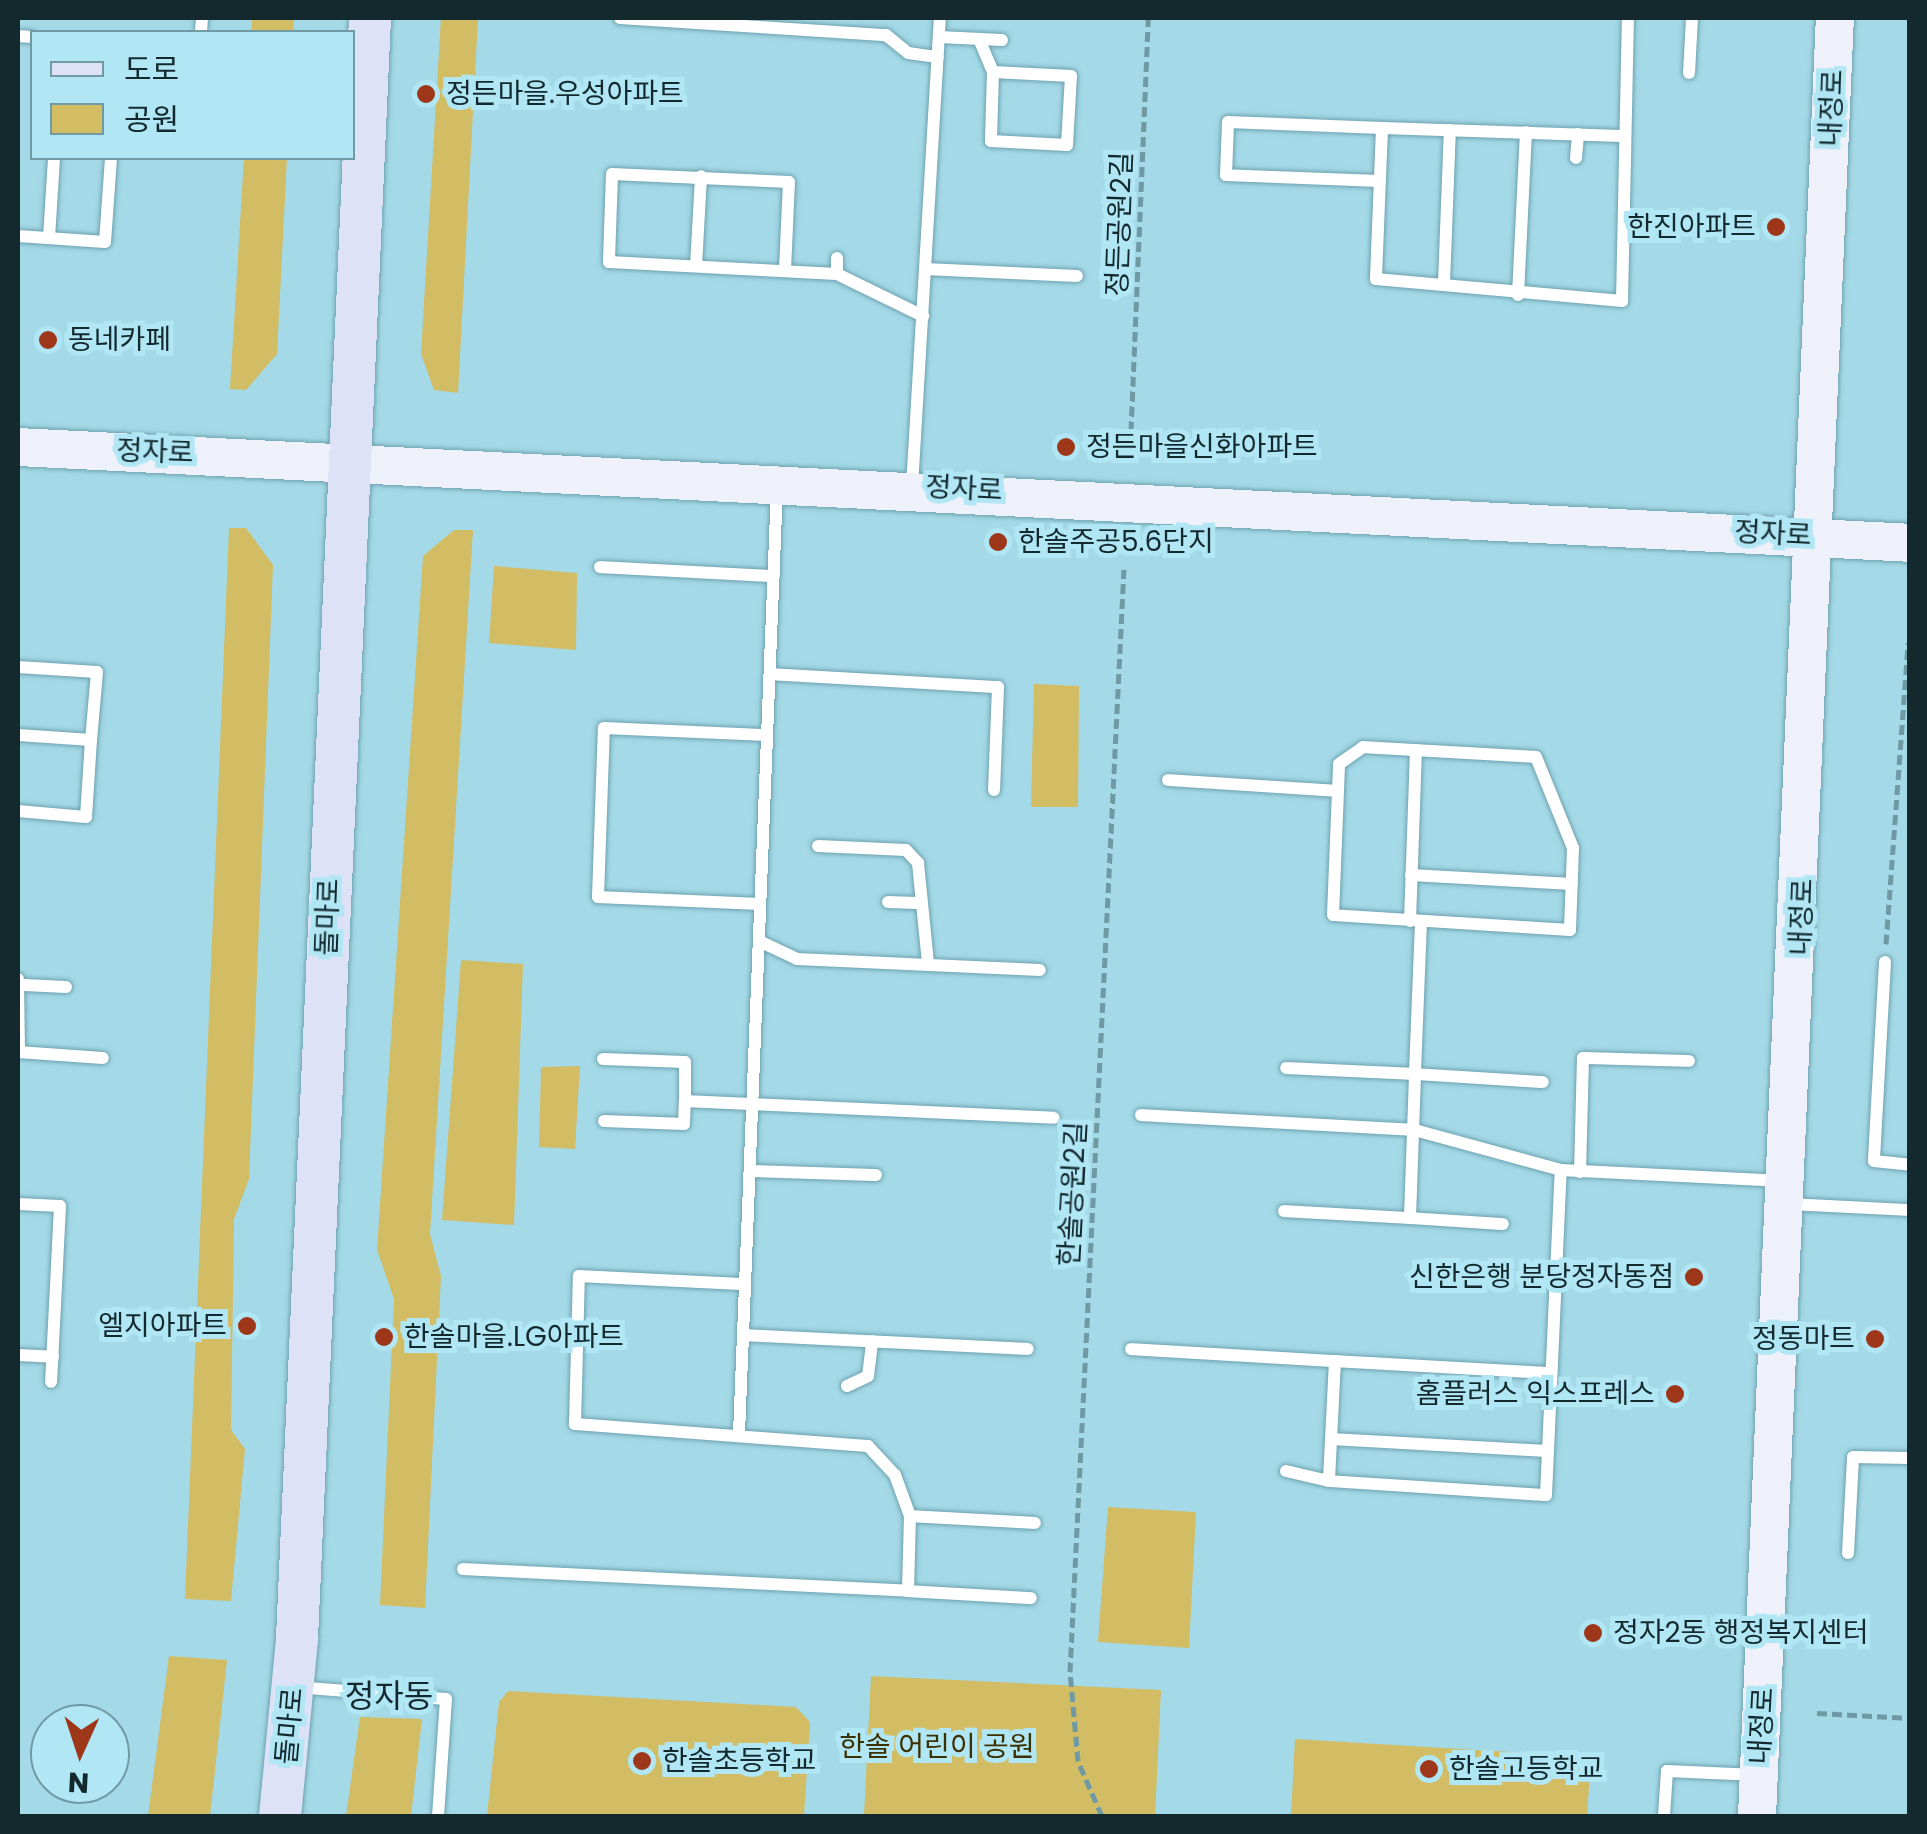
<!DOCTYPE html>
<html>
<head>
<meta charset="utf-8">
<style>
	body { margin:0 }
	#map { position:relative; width:1927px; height:1834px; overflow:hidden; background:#a4d9e7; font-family:Poppins,"Noto Sans KR",sans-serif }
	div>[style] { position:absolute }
	.green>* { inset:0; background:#d2bc64 }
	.path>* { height:5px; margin-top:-2.5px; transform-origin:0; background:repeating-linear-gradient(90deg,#6f99a3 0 10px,transparent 0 15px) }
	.roads { filter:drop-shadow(0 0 2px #6ea2af) drop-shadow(0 0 2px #6ea2af) }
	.lane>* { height:12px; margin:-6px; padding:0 6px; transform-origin:6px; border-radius:6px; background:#fff }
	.secondary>* { height:38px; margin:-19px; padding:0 19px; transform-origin:19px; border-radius:19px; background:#eef1fa }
	.primary>* { height:42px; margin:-21px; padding:0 21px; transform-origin:21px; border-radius:21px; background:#dee2f6 }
	.dots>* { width:28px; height:28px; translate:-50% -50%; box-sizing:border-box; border:5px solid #b1e6f4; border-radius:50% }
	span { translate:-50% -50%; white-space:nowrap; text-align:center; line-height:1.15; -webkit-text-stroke:10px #b1e6f4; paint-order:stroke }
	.poi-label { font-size:28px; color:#13292e }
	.left { translate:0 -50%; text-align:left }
	.right { translate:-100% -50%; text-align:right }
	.street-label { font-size:28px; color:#13292e }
	.park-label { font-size:28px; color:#3b3002 }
	.quarter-label { font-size:32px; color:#13292e }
	.frame { position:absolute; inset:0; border:20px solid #13292e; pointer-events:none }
	.legend { position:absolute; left:30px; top:30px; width:325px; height:130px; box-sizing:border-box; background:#b1e6f4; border:2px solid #729aa5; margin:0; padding:12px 18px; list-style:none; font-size:30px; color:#13292e }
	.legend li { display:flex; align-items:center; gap:20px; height:50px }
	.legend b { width:50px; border:2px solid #729aa5 }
	.north { position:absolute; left:30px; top:1704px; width:100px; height:100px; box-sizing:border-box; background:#b1e6f4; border:2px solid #729aa5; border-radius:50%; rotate:183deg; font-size:28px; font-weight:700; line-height:40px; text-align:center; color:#13292e }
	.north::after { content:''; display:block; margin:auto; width:35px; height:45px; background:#9e361a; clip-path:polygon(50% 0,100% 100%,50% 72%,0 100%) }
</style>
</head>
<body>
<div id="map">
	<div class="green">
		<i style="clip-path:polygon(252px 18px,294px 18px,293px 32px,251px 32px)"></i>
		<i style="clip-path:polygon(441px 18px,478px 18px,458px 393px,434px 390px,421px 354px)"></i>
		<i style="clip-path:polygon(244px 158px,287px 158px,277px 354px,246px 390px,230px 389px)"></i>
		<i style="clip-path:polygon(229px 528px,246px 528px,273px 565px,249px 1179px,234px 1219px,231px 1430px,245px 1449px,231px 1601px,185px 1599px)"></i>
		<i style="clip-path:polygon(454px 530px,473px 530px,430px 1234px,441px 1276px,425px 1608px,380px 1605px,394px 1299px,377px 1250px,423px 556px)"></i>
		<i style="clip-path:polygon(494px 566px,577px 573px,576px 650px,489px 643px)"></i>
		<i style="clip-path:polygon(1034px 684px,1079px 686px,1078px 807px,1031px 807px)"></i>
		<i style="clip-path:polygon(461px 960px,523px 964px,514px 1225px,442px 1220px)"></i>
		<i style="clip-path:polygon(580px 1066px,575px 1149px,539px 1147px,541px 1067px)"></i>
		<i style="clip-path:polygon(1108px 1507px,1196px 1512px,1189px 1648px,1098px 1642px)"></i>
		<i style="clip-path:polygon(169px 1656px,227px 1660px,210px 1816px,148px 1816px)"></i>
		<i style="clip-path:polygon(871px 1676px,1161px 1690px,1155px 1816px,864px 1816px)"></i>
		<i style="clip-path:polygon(508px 1691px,796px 1707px,810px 1722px,804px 1816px,487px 1816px,499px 1702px)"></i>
		<i style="clip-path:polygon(360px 1717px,422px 1719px,411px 1816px,346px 1816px)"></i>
		<i style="clip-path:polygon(1295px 1739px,1591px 1757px,1587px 1816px,1291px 1816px)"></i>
	</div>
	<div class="path">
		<i style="left:1131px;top:431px;width:413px;rotate:-87.6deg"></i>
		<i style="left:1886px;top:944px;width:302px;rotate:-85.8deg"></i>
		<i style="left:1817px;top:1713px;width:93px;rotate:3.1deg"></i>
		<i style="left:1102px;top:1816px;width:60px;rotate:-113.6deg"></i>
		<i style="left:1078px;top:1761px;width:89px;rotate:-95.1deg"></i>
		<i style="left:1070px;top:1672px;width:1104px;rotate:-87.2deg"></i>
	</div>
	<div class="roads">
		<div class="lane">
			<i style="left:620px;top:18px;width:267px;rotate:3.7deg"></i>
			<i style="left:886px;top:35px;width:28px;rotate:39deg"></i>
			<i style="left:908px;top:53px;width:30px;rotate:8deg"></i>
			<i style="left:201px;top:32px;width:14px;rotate:-86deg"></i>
			<i style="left:18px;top:36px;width:14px;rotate:4deg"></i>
			<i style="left:939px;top:37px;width:63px;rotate:2.7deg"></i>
			<i style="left:979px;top:39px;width:36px;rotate:67deg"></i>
			<i style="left:993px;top:72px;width:69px;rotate:91.7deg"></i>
			<i style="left:991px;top:141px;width:76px;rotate:3deg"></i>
			<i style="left:1067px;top:145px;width:69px;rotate:-86.7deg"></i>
			<i style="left:1071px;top:76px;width:78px;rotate:-177.1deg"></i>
			<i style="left:1689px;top:73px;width:55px;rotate:-86.9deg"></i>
			<i style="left:1621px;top:136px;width:239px;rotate:-178.1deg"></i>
			<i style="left:1382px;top:128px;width:151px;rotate:92.3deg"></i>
			<i style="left:1376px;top:279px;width:247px;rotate:5.1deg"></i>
			<i style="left:1622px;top:301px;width:283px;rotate:-88.8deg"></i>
			<i style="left:1576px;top:158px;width:24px;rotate:-85deg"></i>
			<i style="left:1379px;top:181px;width:153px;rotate:-177.8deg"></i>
			<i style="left:1226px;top:175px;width:53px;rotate:-87.8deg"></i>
			<i style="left:1228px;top:122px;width:154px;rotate:2.2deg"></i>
			<i style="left:18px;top:236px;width:87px;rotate:3.9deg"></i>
			<i style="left:105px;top:242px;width:84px;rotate:-85.9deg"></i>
			<i style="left:49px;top:238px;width:80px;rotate:-86.4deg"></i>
			<i style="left:696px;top:266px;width:90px;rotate:-86.8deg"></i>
			<i style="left:925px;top:269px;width:152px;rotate:2.6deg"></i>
			<i style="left:785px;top:270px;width:88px;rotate:-87.4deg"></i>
			<i style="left:789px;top:182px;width:177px;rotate:-177.4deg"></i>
			<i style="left:612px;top:174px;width:88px;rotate:92deg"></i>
			<i style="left:609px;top:262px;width:228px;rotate:3deg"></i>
			<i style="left:837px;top:274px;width:96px;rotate:26deg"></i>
			<i style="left:837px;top:274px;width:16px;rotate:-90deg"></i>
			<i style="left:1444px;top:283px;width:153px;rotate:-87.8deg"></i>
			<i style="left:1518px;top:295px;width:163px;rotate:-87.2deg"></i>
			<i style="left:912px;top:487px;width:470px;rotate:-86.6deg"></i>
			<i style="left:600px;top:567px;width:174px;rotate:3deg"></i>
			<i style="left:18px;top:667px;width:79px;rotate:3.6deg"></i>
			<i style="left:97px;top:672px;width:68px;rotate:95deg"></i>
			<i style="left:91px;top:740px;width:73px;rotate:-176.1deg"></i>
			<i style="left:770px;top:674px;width:228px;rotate:3.3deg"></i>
			<i style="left:998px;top:687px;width:103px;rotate:92.2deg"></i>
			<i style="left:1363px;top:747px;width:173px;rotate:3.3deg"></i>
			<i style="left:1536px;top:757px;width:98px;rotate:67.9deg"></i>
			<i style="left:1573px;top:848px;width:82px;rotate:92.1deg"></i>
			<i style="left:1570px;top:930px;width:237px;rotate:-176.4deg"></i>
			<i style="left:1333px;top:915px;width:151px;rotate:-87.7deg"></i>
			<i style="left:1339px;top:764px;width:29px;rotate:-35deg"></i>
			<i style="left:1168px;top:780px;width:169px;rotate:3.7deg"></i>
			<i style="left:18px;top:811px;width:68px;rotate:5deg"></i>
			<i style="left:86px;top:817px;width:77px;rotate:-86.3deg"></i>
			<i style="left:818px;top:846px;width:88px;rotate:2.6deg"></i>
			<i style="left:906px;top:850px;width:18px;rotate:47deg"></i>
			<i style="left:918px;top:863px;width:100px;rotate:84.3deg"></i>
			<i style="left:1411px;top:875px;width:161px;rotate:3.2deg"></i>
			<i style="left:888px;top:902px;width:29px;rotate:2deg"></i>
			<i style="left:760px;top:904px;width:162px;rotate:-177.5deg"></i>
			<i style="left:598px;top:897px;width:169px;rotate:-88deg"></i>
			<i style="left:604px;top:728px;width:163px;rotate:2.5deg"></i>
			<i style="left:1410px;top:921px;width:171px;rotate:-88deg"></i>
			<i style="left:1421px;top:922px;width:152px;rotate:92.3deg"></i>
			<i style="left:1415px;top:1074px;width:128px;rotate:3.6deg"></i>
			<i style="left:759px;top:941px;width:42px;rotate:25.3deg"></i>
			<i style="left:797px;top:959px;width:243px;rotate:2.6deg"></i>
			<i style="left:1885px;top:962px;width:199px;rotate:93.2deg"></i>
			<i style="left:1874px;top:1161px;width:36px;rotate:6deg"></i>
			<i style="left:18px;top:979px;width:73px;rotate:89.2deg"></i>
			<i style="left:24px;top:985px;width:42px;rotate:2.7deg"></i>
			<i style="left:18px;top:1052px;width:85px;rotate:4deg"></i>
			<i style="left:603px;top:1059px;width:82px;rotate:2.1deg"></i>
			<i style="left:685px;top:1062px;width:39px;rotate:90deg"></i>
			<i style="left:1141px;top:1115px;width:274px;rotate:3.1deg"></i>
			<i style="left:1415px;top:1130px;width:151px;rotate:15.3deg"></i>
			<i style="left:1561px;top:1170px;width:222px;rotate:2.8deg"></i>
			<i style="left:604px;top:1121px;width:80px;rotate:2.1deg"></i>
			<i style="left:684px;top:1124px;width:23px;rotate:-88deg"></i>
			<i style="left:685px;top:1101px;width:369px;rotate:2.6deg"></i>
			<i style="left:750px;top:1171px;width:126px;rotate:1.8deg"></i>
			<i style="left:1580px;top:1172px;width:114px;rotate:-88.5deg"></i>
			<i style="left:1583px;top:1058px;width:106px;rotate:1.6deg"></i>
			<i style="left:18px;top:1204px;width:42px;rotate:2.7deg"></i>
			<i style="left:60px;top:1206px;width:176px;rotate:92.9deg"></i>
			<i style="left:1790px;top:1204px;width:120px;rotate:2.9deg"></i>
			<i style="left:1284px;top:1211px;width:126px;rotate:3.2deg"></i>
			<i style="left:1410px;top:1218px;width:144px;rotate:-88deg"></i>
			<i style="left:1415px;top:1074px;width:129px;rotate:-177.3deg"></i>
			<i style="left:1410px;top:1218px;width:93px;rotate:3.7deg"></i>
			<i style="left:743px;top:1335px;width:285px;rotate:2.8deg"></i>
			<i style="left:1131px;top:1349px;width:204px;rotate:3.4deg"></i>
			<i style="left:1335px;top:1361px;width:120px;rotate:92.9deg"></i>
			<i style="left:1329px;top:1481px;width:217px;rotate:3.7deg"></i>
			<i style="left:1546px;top:1495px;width:325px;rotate:-87.4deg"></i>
			<i style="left:18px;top:1355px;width:35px;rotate:3deg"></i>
			<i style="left:1335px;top:1361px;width:216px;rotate:3.2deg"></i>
			<i style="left:847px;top:1386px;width:23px;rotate:-25deg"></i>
			<i style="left:868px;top:1376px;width:35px;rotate:-83deg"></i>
			<i style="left:739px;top:1434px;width:947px;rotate:-87.7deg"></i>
			<i style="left:1331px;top:1439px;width:216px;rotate:3.2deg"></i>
			<i style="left:1286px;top:1471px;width:44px;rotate:13.1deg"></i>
			<i style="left:910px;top:1516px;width:125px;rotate:3.2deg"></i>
			<i style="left:1848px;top:1553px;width:96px;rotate:-87deg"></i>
			<i style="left:1853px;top:1457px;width:57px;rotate:1deg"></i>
			<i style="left:463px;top:1569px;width:446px;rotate:2.8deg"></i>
			<i style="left:908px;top:1591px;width:75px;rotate:-88.5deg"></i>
			<i style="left:910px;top:1516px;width:44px;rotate:-110.1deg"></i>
			<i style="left:895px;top:1475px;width:40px;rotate:-133deg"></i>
			<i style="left:868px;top:1446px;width:294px;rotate:-175.7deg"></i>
			<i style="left:575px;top:1424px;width:148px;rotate:-88.5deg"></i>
			<i style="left:579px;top:1276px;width:166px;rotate:2.8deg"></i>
			<i style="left:908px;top:1591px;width:123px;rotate:3.3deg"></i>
			<i style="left:296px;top:1687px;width:150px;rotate:4.6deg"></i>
			<i style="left:446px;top:1699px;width:117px;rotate:93.9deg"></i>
			<i style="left:1664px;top:1816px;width:45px;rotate:-86.2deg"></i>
			<i style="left:1667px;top:1771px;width:90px;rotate:2.5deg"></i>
		</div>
		<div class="secondary">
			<i style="left:18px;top:447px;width:1894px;rotate:2.9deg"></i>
			<i style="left:1757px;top:1816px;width:1800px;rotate:-87.52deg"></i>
		</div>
		<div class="primary">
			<i style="left:280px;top:1816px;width:179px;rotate:-84.5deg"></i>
			<i style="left:297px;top:1638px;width:1622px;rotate:-87.42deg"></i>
		</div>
	</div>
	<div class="dots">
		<i style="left:426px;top:94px;background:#9e361a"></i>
		<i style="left:1776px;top:227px;background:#9e361a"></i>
		<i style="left:48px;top:340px;background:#9e361a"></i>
		<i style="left:1066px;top:447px;background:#9e361a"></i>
		<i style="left:998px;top:542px;background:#9e361a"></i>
		<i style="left:1694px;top:1277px;background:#9e361a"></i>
		<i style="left:247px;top:1326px;background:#9e361a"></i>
		<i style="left:384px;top:1337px;background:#9e361a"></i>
		<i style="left:1875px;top:1339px;background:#9e361a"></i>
		<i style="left:1675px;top:1394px;background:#9e361a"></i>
		<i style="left:1593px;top:1633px;background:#9e361a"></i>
		<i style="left:642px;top:1761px;background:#9e361a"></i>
		<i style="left:1429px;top:1769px;background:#9e361a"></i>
	</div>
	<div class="poi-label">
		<span class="left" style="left:446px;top:94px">정든마을.우성아파트</span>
		<span class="right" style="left:1756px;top:227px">한진아파트</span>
		<span class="left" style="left:68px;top:340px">동네카페</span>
		<span class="left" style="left:1086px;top:447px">정든마을신화아파트</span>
		<span class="left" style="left:1018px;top:542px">한솔주공5.6단지</span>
		<span class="right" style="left:1674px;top:1277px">신한은행 분당정자동점</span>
		<span class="right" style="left:227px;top:1326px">엘지아파트</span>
		<span class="left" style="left:404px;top:1337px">한솔마을.LG아파트</span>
		<span class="right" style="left:1855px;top:1339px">정동마트</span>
		<span class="right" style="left:1655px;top:1394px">홈플러스 익스프레스</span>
		<span class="left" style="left:1613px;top:1633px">정자2동 행정복지센터</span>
		<span class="left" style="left:662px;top:1761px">한솔초등학교</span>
		<span class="left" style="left:1449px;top:1769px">한솔고등학교</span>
	</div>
	<div class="street-label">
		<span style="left:1832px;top:108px;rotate:-88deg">내정로</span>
		<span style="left:1120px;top:224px;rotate:-88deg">정든공원2길</span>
		<span style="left:155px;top:452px;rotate:2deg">정자로</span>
		<span style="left:964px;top:489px;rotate:3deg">정자로</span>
		<span style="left:1773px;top:534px;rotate:3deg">정자로</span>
		<span style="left:328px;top:917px;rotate:-88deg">돌마로</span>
		<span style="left:1802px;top:917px;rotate:-88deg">내정로</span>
		<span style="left:1073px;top:1194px;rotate:-87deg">한솔공원2길</span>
		<span style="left:290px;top:1726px;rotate:-85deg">돌마로</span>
		<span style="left:1762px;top:1726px;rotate:-87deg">내정로</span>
	</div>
	<div class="park-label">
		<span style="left:937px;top:1747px">한솔 어린이 공원</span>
	</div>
	<div class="quarter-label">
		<span style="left:389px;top:1696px">정자동</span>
	</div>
	<div class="frame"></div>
	<ul class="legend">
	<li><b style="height:12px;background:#dee2f6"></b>도로</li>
	<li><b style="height:28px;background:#d2bc64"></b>공원</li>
	</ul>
	<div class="north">N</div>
</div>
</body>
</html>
